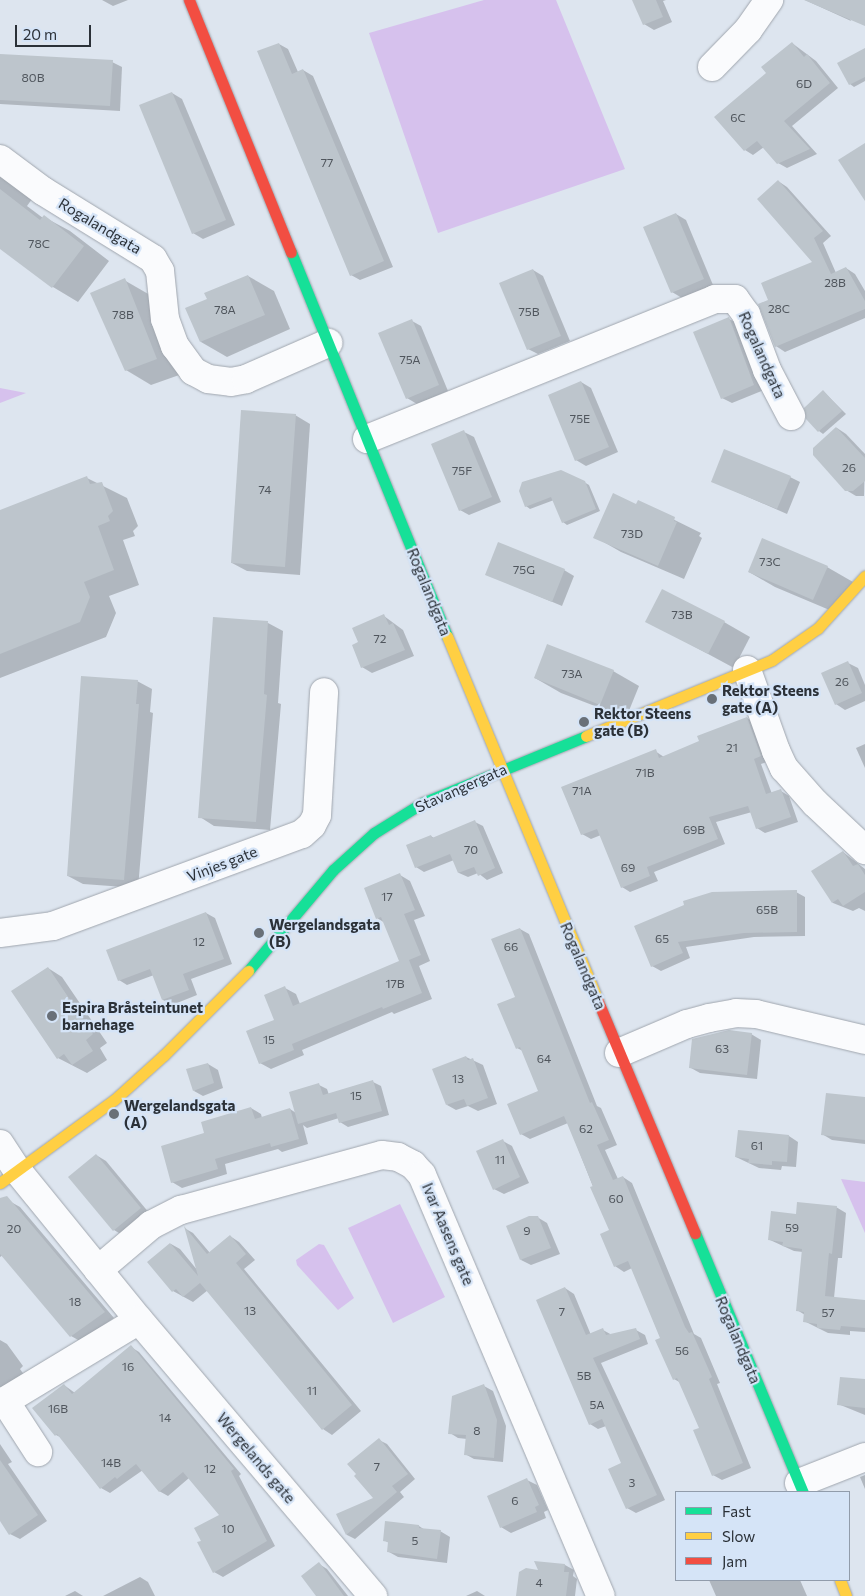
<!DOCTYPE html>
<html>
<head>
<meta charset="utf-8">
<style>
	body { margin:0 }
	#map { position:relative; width:865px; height:1596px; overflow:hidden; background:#dde5ef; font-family:Commissioner,sans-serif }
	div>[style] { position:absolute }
	.green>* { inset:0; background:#d6c1ed }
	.shadow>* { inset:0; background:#0003 }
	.building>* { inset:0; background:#bdc5cc }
	.roads { filter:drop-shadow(0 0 1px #a0a6ae) drop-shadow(0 0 1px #a0a6ae) }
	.street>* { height:28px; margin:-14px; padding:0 14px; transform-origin:14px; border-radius:14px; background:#fafbfd }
	.fast>* { height:11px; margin:-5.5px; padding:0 5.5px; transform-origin:5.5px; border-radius:5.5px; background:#16e098 }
	.slow>* { height:11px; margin:-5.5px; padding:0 5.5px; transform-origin:5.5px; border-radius:5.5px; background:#ffcf43 }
	.jam>* { height:11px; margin:-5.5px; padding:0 5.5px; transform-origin:5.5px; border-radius:5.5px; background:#f24e42 }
	.dots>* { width:14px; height:14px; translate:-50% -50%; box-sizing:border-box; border:2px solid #d5e4f7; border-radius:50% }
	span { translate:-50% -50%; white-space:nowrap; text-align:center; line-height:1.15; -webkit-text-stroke:4.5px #d5e4f7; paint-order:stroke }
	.number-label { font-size:12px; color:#50565d }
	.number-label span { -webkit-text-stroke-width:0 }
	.street-label { font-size:15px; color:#2b3138 }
	.poi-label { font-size:15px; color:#2b3138; font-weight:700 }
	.left { translate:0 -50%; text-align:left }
	.legend { position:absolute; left:675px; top:1491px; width:175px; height:90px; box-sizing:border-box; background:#d5e4f7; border:1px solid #919cab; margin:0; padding:6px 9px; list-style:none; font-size:15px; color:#2b3138 }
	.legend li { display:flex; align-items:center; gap:10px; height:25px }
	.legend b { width:25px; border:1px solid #919cab }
	.scale { position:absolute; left:15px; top:25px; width:76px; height:22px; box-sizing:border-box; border:2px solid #2b3138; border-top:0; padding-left:6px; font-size:15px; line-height:18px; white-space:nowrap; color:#2b3138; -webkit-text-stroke:4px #d5e4f7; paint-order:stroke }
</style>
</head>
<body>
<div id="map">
	<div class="green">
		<i style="clip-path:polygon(484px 0,556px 0,625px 169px,438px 233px,369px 33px)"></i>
		<i style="clip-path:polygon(0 388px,26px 393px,0 403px)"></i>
		<i style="clip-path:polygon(841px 1179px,865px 1182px,865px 1233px)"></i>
		<i style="clip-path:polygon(400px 1204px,445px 1297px,393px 1323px,348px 1228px)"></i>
		<i style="clip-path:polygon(319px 1244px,324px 1245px,354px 1298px,338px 1310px,297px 1265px,296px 1260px)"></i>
	</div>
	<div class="shadow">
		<i style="clip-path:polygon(102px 0,128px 0,113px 6px)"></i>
		<i style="clip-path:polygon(634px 0,666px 0,663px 1px,672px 22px,654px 30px,644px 24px)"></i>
		<i style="clip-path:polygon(805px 0,865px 0,865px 24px,849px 16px,851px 21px)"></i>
		<i style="clip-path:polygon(792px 43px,816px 61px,838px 88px,792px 126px,817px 154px,787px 168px,778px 163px,764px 147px,753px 155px,745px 150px,768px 74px)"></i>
		<i style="clip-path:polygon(279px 44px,288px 49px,298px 72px,303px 70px,313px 76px,393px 267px,360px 280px,351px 275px)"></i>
		<i style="clip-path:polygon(865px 54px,865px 81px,854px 87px,850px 84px)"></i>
		<i style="clip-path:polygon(0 55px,112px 62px,122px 67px,120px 111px,0 104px)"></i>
		<i style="clip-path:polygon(172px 93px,182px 99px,235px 225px,203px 239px,193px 233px)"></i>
		<i style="clip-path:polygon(0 168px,32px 199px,27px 206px,43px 218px,44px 217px,70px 231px,109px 261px,78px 302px,53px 287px,0 247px)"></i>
		<i style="clip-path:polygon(778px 181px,787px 187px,831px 236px,823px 243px,836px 273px,846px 268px,855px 274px,865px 291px,865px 318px,785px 352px,776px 346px,814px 262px)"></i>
		<i style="clip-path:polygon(676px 214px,686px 220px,713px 285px,682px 298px,672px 292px)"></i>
		<i style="clip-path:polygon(533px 270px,543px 276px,570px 341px,538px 354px,528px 349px)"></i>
		<i style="clip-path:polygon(248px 276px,274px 291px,290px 329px,227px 357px,201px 342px,208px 300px)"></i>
		<i style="clip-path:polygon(124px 280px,150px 295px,182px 374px,151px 385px,126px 370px)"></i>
		<i style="clip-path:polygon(729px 319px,739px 324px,764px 390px,732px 403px,722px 398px)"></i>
		<i style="clip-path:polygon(412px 321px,421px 326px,448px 391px,417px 404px,407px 398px)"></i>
		<i style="clip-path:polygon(581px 382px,591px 388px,618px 452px,586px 466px,576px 460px)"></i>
		<i style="clip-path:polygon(824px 392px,846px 414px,823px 434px,819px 431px)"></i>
		<i style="clip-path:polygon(295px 415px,310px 424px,300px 575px,247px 571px,232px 563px)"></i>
		<i style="clip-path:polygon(837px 428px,846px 434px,865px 454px,864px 496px,856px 496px,846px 490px)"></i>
		<i style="clip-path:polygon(464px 432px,474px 437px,501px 502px,469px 515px,460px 510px)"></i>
		<i style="clip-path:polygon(790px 477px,800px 482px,787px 514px,712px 481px)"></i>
		<i style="clip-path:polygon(87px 478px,127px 498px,138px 526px,133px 531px,135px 536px,123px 540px,139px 585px,109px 596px,116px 613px,106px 637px,0 678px,0 511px)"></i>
		<i style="clip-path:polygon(584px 482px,589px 485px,600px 511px,567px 525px,563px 522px,554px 500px,530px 509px,526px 506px)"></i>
		<i style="clip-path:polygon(638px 502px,701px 533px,699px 536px,702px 538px,684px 579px,621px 552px,595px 537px,637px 506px)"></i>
		<i style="clip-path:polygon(827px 567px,853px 582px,839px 614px,775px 587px,749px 572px)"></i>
		<i style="clip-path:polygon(564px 570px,574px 576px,562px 606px,486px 574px)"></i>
		<i style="clip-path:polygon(384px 616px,403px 630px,414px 656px,372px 673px,362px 667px,360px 643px)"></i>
		<i style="clip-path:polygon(214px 619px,268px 623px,283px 631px,278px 703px,281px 704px,270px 830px,214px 826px,200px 817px)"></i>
		<i style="clip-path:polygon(647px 621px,724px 622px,750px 637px,734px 668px)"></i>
		<i style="clip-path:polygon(848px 663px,858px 668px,865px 685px,865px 701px,845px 710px,836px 704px)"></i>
		<i style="clip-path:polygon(613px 671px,639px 686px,626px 718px,561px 693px,535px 678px)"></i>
		<i style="clip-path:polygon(137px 681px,152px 689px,150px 712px,153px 713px,138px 888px,83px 884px,68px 876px)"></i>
		<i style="clip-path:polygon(747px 718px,755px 723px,769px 761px,761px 764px,772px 794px,781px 791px,789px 796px,798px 822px,765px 833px,757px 828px,752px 812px,716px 822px,725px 844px,654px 872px,658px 881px,630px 892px,622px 887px,601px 835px,591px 839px,582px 834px,655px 751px,664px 757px,701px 742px)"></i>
		<i style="clip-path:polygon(865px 744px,865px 768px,856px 748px)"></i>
		<i style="clip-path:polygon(475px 822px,483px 826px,503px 873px,487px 880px,478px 873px,468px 877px,459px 873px,454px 860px,424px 872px,416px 867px,431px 836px,435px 839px)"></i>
		<i style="clip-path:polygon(843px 852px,865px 869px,865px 911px,859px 908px,853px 911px,833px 903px,813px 872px)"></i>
		<i style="clip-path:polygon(400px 875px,410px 881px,425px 916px,414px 920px,430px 961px,419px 966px,432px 999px,394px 1014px,392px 1012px,302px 1050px,304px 1055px,271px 1069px,260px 1063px,285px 988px,296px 994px,300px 1004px,400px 962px,385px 923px,377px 918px)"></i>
		<i style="clip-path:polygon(796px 892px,805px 897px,805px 936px,754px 937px,686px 947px,690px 958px,661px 971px,652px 966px,635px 927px)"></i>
		<i style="clip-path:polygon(206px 913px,215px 918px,232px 964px,191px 979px,197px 995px,172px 1005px,163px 1000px,154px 975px,127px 985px,119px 980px)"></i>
		<i style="clip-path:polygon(520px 929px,529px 934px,597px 1106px,601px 1108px,617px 1145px,605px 1150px,618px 1179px,623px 1177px,632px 1183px,694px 1334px,701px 1338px,720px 1383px,717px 1384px,751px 1468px,722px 1480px,713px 1475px,701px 1428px,681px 1383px,674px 1379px,661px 1339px,632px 1268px,624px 1272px,615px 1266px,610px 1230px,568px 1123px,530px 1139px,521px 1134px,540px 1092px,523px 1051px,517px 1048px,516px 998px)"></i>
		<i style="clip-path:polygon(48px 968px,62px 977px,107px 1043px,100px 1048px,107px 1060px,87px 1073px,58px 1058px)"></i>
		<i style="clip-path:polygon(751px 1034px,761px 1040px,757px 1079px,700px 1073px,691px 1068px)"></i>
		<i style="clip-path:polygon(466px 1057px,483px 1065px,497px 1104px,478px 1111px,468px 1106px,456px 1110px,447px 1105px)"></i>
		<i style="clip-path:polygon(208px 1064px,218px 1070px,223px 1088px,203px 1096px,194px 1091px)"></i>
		<i style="clip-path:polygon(373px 1082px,381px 1086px,389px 1115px,348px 1127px,340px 1122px,339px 1118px,307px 1128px,303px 1125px,308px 1144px,282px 1152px,278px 1149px,225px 1164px,227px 1174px,182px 1188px,172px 1182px,206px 1134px,251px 1108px,261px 1114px,262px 1118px,290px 1109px,296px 1113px,319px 1085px,327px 1089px,329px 1095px)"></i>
		<i style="clip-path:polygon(865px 1098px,865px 1144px,832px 1140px,822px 1134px)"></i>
		<i style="clip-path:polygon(789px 1136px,798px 1142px,796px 1167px,782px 1166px,781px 1170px,759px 1168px,736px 1157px)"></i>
		<i style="clip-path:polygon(503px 1141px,512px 1146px,529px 1183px,504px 1194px,494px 1189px)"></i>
		<i style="clip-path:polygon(96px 1155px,106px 1161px,150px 1214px,124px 1236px,114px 1230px)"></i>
		<i style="clip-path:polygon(11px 1202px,20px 1207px,114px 1318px,80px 1341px,71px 1336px,3px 1255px,0 1257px,0 1211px)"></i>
		<i style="clip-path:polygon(836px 1207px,846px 1213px,842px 1258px,838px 1258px,834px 1298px,865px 1301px,865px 1332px,850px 1331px,850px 1335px,828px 1333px,804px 1321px,805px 1315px,797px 1310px,803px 1252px,794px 1251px,770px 1240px,797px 1215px)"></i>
		<i style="clip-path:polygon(537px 1217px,547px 1223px,560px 1254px,531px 1265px,521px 1260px)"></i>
		<i style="clip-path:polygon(186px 1229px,193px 1233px,210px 1253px,230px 1236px,239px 1242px,255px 1260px,244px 1269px,361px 1411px,332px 1435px,323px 1429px,208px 1290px,193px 1302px,173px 1291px,171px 1244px,180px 1249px,198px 1271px)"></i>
		<i style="clip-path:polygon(565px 1288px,574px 1294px,591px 1335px,603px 1330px,612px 1335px,636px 1330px,645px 1335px,648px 1344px,601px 1363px,665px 1500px,636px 1513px,627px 1508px,623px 1464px,606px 1426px,598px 1429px,590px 1424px)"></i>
		<i style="clip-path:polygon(0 1340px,7px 1344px,23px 1366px,20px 1369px,27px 1379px,0 1396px)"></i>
		<i style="clip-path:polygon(131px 1347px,139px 1352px,241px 1474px,239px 1476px,275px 1546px,223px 1577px,214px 1572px,202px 1541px,221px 1516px,189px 1478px,168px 1496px,159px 1491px,143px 1470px,110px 1493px,101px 1488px,62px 1438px,56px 1435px,34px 1408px,64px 1385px,75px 1393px)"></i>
		<i style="clip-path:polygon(865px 1380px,865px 1415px,838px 1404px)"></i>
		<i style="clip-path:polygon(484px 1386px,493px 1391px,506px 1426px,503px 1462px,474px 1459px,465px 1454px,467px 1439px,458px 1438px,450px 1433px)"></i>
		<i style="clip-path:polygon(379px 1440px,387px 1444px,415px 1479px,400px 1492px,404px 1497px,355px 1539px,347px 1535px,338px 1515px,375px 1499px)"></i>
		<i style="clip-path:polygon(0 1444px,12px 1462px,8px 1464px,47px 1521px,20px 1539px,10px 1534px,0 1519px)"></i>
		<i style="clip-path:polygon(865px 1475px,865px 1489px,860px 1477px)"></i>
		<i style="clip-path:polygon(527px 1480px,537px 1485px,548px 1510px,544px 1512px,546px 1518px,511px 1533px,501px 1527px)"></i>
		<i style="clip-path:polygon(419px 1526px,425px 1530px,440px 1531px,450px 1537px,447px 1563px,398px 1557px,389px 1552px,389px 1543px,384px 1540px)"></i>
		<i style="clip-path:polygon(536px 1562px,565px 1565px,574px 1570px,573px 1576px,577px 1579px,575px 1596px,518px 1596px,540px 1571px)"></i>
		<i style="clip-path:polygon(319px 1564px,327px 1569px,348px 1596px,318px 1596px)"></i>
		<i style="clip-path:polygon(140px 1577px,148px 1582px,155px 1596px,103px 1596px)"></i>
		<i style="clip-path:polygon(709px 1580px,800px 1580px,807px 1596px,716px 1596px)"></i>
		<i style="clip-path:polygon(75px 1591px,83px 1596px,65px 1596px)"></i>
		<i style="clip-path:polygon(477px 1591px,485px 1596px,466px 1596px)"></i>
	</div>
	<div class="building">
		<i style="clip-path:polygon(632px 0,656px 0,663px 17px,643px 25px)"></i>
		<i style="clip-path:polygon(804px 0,865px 0,865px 26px)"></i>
		<i style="clip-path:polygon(792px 42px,804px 57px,807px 54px,830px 83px,784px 121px,810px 149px,777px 164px,757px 141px,744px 151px,714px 117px,766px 73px,761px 67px)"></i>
		<i style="clip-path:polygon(279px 43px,292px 74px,303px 69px,384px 261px,350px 276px,257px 51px)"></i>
		<i style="clip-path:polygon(865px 48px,865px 77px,849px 85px,837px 63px)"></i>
		<i style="clip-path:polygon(0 54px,113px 60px,110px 106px,0 100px)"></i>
		<i style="clip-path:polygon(172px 92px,226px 220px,192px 234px,139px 105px)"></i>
		<i style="clip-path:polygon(865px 143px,865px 201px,838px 160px)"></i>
		<i style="clip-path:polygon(778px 180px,823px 231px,814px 238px,831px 274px,846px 267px,865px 301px,865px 309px,775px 347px,758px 304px,768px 300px,761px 283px,812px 262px,757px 199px)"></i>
		<i style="clip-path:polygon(0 189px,40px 220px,44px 215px,84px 246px,52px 288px,0 249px)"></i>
		<i style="clip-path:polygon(676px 213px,704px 279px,671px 293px,643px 227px)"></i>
		<i style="clip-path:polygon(533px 269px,561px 336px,527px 350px,499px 283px)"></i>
		<i style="clip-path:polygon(248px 275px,265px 315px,200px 342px,185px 308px,207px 299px,204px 293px)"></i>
		<i style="clip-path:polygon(125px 278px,157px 359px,125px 371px,90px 293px)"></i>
		<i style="clip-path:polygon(729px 317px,754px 385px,721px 399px,693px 332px)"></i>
		<i style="clip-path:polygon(412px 319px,439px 385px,406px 399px,378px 333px)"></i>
		<i style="clip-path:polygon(581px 381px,609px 447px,575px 461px,548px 395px)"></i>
		<i style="clip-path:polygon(823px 390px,842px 411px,818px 432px,806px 419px,804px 408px)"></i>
		<i style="clip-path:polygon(241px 410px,296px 414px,285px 567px,231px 563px)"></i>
		<i style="clip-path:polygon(836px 427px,865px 458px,865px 481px,853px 491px,845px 491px,813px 455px,813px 448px)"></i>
		<i style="clip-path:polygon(464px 430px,492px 497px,459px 511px,431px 444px)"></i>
		<i style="clip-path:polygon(724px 449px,791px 476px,777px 509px,711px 482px)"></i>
		<i style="clip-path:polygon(561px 470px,585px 481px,596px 509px,562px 523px,551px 497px,525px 507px,519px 491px,522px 482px)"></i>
		<i style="clip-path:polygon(87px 476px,90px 484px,102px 482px,113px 511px,108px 516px,110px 521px,98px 526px,114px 570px,84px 582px,90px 597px,80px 622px,0 654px,0 510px)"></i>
		<i style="clip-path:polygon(613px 493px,636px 504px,638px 500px,675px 517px,674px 521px,677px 522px,658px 566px,593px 538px)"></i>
		<i style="clip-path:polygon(762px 538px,828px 566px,813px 600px,748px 572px)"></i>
		<i style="clip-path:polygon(498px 542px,565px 569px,552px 602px,485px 575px)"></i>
		<i style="clip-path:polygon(662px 589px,725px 621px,708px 654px,645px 622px)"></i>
		<i style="clip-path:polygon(384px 614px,389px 625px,393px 623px,405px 650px,361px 668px,352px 645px,358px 642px,352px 628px)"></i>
		<i style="clip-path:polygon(213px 617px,268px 621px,264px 694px,267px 695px,256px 822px,198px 818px)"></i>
		<i style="clip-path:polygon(547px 644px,614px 670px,600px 705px,534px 678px)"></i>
		<i style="clip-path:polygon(848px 661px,862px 693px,835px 705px,821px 673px)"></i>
		<i style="clip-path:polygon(81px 676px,138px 680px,136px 704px,139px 704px,135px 753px,124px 880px,67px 876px)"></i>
		<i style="clip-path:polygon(747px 717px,761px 756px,754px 759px,766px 794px,781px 789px,791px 817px,756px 829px,748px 806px,709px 817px,718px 839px,647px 867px,650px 876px,621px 888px,597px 829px,581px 835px,561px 787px,656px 749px,659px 758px,699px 741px,697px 736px)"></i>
		<i style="clip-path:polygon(475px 820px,495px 868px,478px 876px,474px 867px,458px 873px,450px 854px,415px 868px,406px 845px,431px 835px,432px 838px)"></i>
		<i style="clip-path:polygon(843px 851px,853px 866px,858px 864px,865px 875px,865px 892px,843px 906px,838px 899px,832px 903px,811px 871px)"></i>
		<i style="clip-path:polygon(400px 873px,415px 910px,404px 914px,421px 955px,409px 960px,422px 993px,383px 1009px,382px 1007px,292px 1044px,294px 1050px,259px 1064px,246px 1031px,274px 1020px,264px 995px,285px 986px,293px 1006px,399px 961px,381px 917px,376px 919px,364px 888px)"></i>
		<i style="clip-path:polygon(797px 890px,797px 932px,744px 933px,678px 942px,683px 953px,651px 967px,634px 926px,684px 905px,683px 901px,712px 892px)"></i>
		<i style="clip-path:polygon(206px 912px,224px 959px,183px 974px,189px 990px,162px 1000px,150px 969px,118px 981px,106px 950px)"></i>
		<i style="clip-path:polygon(520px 928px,590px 1103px,592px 1102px,609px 1140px,597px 1145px,613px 1180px,623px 1176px,685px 1327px,689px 1333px,692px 1332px,712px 1377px,709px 1379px,743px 1463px,712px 1476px,693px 1430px,699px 1428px,677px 1378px,673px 1380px,655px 1340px,660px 1338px,628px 1261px,614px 1267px,600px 1234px,609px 1230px,590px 1187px,593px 1186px,564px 1116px,520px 1135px,507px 1104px,538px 1091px,520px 1047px,516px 1049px,497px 1004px,515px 997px,491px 939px)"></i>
		<i style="clip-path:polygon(48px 967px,93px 1034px,86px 1040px,93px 1051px,72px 1065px,64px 1054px,57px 1059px,11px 991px)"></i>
		<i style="clip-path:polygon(729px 1030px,752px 1033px,747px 1075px,689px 1068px,692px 1039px)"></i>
		<i style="clip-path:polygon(466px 1056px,468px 1060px,473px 1058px,488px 1098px,467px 1106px,464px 1099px,446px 1105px,432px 1069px)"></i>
		<i style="clip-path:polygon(208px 1063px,214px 1083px,193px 1091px,186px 1069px)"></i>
		<i style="clip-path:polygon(373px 1080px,382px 1111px,339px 1123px,336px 1113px,298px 1124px,289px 1092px,319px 1083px,323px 1095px)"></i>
		<i style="clip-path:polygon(826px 1093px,865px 1097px,865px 1140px,821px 1135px)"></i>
		<i style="clip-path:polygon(251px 1107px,255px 1119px,290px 1108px,299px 1139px,271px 1147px,270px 1143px,215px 1159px,218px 1169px,171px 1183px,161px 1146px,204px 1133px,201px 1122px)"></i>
		<i style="clip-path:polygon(738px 1130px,789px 1135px,787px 1162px,772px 1161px,772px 1165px,748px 1163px,749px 1159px,735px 1157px)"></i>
		<i style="clip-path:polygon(503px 1139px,520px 1177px,493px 1190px,476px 1151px)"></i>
		<i style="clip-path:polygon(96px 1154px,141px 1208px,113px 1231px,68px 1177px)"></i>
		<i style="clip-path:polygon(7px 1196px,105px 1312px,70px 1337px,0 1254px,0 1198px)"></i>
		<i style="clip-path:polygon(797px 1202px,837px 1206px,832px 1254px,829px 1253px,825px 1296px,865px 1300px,865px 1328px,841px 1326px,840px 1330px,817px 1328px,817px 1324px,803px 1322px,804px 1312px,796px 1311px,802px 1249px,782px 1246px,783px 1242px,768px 1240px,771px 1211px,796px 1214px)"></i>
		<i style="clip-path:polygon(529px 1216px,538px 1216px,551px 1248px,520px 1260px,506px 1226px)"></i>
		<i style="clip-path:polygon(184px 1226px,207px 1254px,230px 1235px,246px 1254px,236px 1263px,352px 1405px,322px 1430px,200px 1283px,183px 1297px,176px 1289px,172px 1292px,147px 1262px,170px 1243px,198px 1276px)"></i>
		<i style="clip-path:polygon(565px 1287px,586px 1335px,603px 1328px,606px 1335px,636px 1328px,640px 1339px,593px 1358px,657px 1495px,626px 1509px,608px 1469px,621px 1463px,602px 1419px,589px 1425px,536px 1300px)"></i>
		<i style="clip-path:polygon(131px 1345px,234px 1469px,231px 1471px,267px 1541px,213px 1573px,197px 1542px,201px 1541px,194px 1528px,219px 1515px,183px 1472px,159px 1492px,136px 1464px,117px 1479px,115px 1477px,100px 1489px,57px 1434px,55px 1436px,32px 1408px,64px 1384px,72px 1394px)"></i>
		<i style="clip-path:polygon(840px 1377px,865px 1379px,865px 1408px,837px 1405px)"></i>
		<i style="clip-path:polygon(484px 1384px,497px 1420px,494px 1458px,464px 1455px,466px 1435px,448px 1434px,452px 1396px)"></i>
		<i style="clip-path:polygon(379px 1438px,408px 1474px,392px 1486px,397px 1492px,346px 1535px,336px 1514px,373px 1498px,354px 1476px,356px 1474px,347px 1464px)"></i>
		<i style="clip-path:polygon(0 1460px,38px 1515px,9px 1535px,0 1521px)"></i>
		<i style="clip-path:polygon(527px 1478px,539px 1505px,535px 1507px,537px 1512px,500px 1528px,487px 1496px)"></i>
		<i style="clip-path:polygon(385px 1521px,419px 1525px,419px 1528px,441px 1530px,437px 1559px,387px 1552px,388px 1542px,383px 1541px)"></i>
		<i style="clip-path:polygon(534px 1561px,565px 1564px,564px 1572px,569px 1572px,566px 1596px,516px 1596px,519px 1572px,526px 1568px,538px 1570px)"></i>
		<i style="clip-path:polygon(319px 1562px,344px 1596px,316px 1596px,301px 1576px)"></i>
	</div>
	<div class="roads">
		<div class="street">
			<i style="left:712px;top:67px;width:52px;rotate:-45.8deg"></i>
			<i style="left:748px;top:30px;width:37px;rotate:-55deg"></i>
			<i style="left:0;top:159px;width:54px;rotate:36.7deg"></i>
			<i style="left:43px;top:191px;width:129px;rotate:31.7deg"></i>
			<i style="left:153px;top:259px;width:14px;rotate:60deg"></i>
			<i style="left:160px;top:271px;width:48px;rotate:84.1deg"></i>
			<i style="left:165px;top:319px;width:29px;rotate:70deg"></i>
			<i style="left:175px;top:346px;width:31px;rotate:54deg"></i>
			<i style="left:193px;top:371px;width:17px;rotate:28deg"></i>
			<i style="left:208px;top:379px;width:23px;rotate:7deg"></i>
			<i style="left:231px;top:382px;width:15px;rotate:-11deg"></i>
			<i style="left:246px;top:379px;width:90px;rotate:-23.7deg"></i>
			<i style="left:367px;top:439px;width:375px;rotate:-21.9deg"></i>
			<i style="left:715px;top:299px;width:20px"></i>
			<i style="left:735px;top:299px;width:19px;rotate:54deg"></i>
			<i style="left:746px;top:314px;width:60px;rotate:69.4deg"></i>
			<i style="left:767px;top:370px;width:52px;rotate:62.4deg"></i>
			<i style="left:747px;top:670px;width:86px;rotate:70.3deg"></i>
			<i style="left:776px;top:751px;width:19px;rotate:65deg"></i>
			<i style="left:784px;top:768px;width:47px;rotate:48.5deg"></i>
			<i style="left:815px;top:803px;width:69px;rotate:43.2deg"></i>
			<i style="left:0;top:933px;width:53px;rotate:-7.5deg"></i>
			<i style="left:53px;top:926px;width:265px;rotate:-20.3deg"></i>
			<i style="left:302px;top:834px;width:13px;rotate:-42deg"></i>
			<i style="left:312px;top:825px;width:11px;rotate:-63deg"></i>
			<i style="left:317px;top:815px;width:123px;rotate:-86.7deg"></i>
			<i style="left:619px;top:1053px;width:74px;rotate:-23.1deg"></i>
			<i style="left:687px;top:1024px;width:23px;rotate:-15deg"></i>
			<i style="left:709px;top:1018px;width:27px;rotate:-10deg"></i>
			<i style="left:736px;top:1013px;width:20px;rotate:3deg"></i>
			<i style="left:756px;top:1014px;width:112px;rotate:13.4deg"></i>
			<i style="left:0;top:1144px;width:31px;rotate:57deg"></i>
			<i style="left:17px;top:1170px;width:193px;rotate:50.9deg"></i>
			<i style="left:139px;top:1320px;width:362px;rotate:49.7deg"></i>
			<i style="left:98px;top:1270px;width:70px;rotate:-40.3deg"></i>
			<i style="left:151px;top:1225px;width:34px;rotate:-27deg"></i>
			<i style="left:181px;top:1210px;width:208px;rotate:-15.3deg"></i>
			<i style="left:382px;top:1155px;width:16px;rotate:7deg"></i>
			<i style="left:398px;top:1157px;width:17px;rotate:28deg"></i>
			<i style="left:413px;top:1165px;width:13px;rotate:48deg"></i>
			<i style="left:422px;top:1175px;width:457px;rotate:67deg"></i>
			<i style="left:5px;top:1401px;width:61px;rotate:57.1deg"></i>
			<i style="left:0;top:1404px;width:162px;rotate:-31.1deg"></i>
			<i style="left:799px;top:1483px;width:71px;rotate:-21.5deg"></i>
		</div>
		<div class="fast">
			<i style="left:291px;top:252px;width:414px;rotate:67.9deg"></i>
			<i style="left:248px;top:971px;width:132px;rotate:-49.9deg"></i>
			<i style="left:333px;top:870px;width:55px;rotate:-42.1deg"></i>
			<i style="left:374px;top:833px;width:57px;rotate:-32deg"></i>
			<i style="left:422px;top:803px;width:177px;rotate:-22.2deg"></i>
			<i style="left:695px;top:1233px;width:281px;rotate:67.4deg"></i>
		</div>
		<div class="slow">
			<i style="left:447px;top:636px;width:393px;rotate:67.5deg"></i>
			<i style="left:586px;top:736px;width:201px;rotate:-22.2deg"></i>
			<i style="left:772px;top:660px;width:56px;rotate:-34.8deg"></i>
			<i style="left:818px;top:628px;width:70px;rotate:-47.9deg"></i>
			<i style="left:0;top:1183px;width:141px;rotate:-36.1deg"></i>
			<i style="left:114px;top:1100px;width:67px;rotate:-42deg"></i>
			<i style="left:164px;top:1055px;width:119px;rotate:-45deg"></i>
			<i style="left:840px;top:1580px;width:17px;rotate:69deg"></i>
		</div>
		<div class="jam">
			<i style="left:189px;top:0;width:272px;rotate:68deg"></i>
			<i style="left:597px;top:999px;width:254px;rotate:67.3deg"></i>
		</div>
	</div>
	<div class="dots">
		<i style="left:712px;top:699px;background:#697078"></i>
		<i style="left:584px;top:722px;background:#697078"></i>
		<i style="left:259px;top:933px;background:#697078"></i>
		<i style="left:52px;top:1016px;background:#697078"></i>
		<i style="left:114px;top:1114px;background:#697078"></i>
	</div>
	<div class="number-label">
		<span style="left:33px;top:78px">80B</span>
		<span style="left:804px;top:84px">6D</span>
		<span style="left:738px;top:118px">6C</span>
		<span style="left:327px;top:163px">77</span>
		<span style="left:39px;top:244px">78C</span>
		<span style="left:835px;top:283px">28B</span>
		<span style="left:779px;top:309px">28C</span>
		<span style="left:225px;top:310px">78A</span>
		<span style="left:529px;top:312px">75B</span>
		<span style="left:123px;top:315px">78B</span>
		<span style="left:410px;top:360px">75A</span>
		<span style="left:580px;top:419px">75E</span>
		<span style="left:849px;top:468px">26</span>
		<span style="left:462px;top:471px">75F</span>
		<span style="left:265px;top:490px">74</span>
		<span style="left:632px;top:534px">73D</span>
		<span style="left:770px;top:562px">73C</span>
		<span style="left:524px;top:570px">75G</span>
		<span style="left:682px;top:615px">73B</span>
		<span style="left:380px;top:639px">72</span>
		<span style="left:572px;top:674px">73A</span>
		<span style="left:842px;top:682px">26</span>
		<span style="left:732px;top:748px">21</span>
		<span style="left:645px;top:773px">71B</span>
		<span style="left:582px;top:791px">71A</span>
		<span style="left:694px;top:830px">69B</span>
		<span style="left:471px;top:850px">70</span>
		<span style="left:628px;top:868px">69</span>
		<span style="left:387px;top:897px">17</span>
		<span style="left:767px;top:910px">65B</span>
		<span style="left:662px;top:939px">65</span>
		<span style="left:199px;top:942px">12</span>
		<span style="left:511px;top:947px">66</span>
		<span style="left:395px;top:984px">17B</span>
		<span style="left:269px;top:1040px">15</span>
		<span style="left:722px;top:1049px">63</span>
		<span style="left:544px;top:1059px">64</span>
		<span style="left:458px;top:1079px">13</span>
		<span style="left:356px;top:1096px">15</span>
		<span style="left:586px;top:1129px">62</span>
		<span style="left:757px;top:1146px">61</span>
		<span style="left:500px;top:1160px">11</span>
		<span style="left:616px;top:1199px">60</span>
		<span style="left:792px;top:1228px">59</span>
		<span style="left:14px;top:1229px">20</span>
		<span style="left:527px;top:1231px">9</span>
		<span style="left:75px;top:1302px">18</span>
		<span style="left:250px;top:1311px">13</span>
		<span style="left:562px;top:1312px">7</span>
		<span style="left:828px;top:1313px">57</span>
		<span style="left:682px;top:1351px">56</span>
		<span style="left:128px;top:1367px">16</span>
		<span style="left:584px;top:1376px">5B</span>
		<span style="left:312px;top:1391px">11</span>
		<span style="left:597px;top:1405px">5A</span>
		<span style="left:58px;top:1409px">16B</span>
		<span style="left:165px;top:1418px">14</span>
		<span style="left:477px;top:1431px">8</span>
		<span style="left:111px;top:1463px">14B</span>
		<span style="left:377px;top:1467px">7</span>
		<span style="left:210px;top:1469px">12</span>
		<span style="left:632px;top:1483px">3</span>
		<span style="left:515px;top:1501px">6</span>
		<span style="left:228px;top:1529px">10</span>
		<span style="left:415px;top:1541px">5</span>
		<span style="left:539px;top:1583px">4</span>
	</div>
	<div class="street-label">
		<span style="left:100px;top:226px;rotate:31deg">Rogalandgata</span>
		<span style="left:762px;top:355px;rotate:66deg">Rogalandgata</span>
		<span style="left:429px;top:592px;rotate:68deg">Rogalandgata</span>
		<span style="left:461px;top:788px;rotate:-24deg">Stavangergata</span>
		<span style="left:222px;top:864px;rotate:-21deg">Vinjes gate</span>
		<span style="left:583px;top:966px;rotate:67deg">Rogalandgata</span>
		<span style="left:448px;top:1234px;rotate:67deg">Ivar Aasens gate</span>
		<span style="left:738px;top:1340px;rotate:67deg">Rogalandgata</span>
		<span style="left:256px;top:1458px;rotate:50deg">Wergelands gate</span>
	</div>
	<div class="poi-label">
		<span class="left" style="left:722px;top:699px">Rektor Steens<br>gate (A)</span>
		<span class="left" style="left:594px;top:722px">Rektor Steens<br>gate (B)</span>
		<span class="left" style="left:269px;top:933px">Wergelandsgata<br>(B)</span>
		<span class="left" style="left:62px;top:1016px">Espira Bråsteintunet<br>barnehage</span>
		<span class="left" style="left:124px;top:1114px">Wergelandsgata<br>(A)</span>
	</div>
	<ul class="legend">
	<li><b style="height:6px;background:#16e098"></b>Fast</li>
	<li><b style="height:6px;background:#ffcf43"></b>Slow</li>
	<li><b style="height:6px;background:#f24e42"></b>Jam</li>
	</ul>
	<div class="scale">20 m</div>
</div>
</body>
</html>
